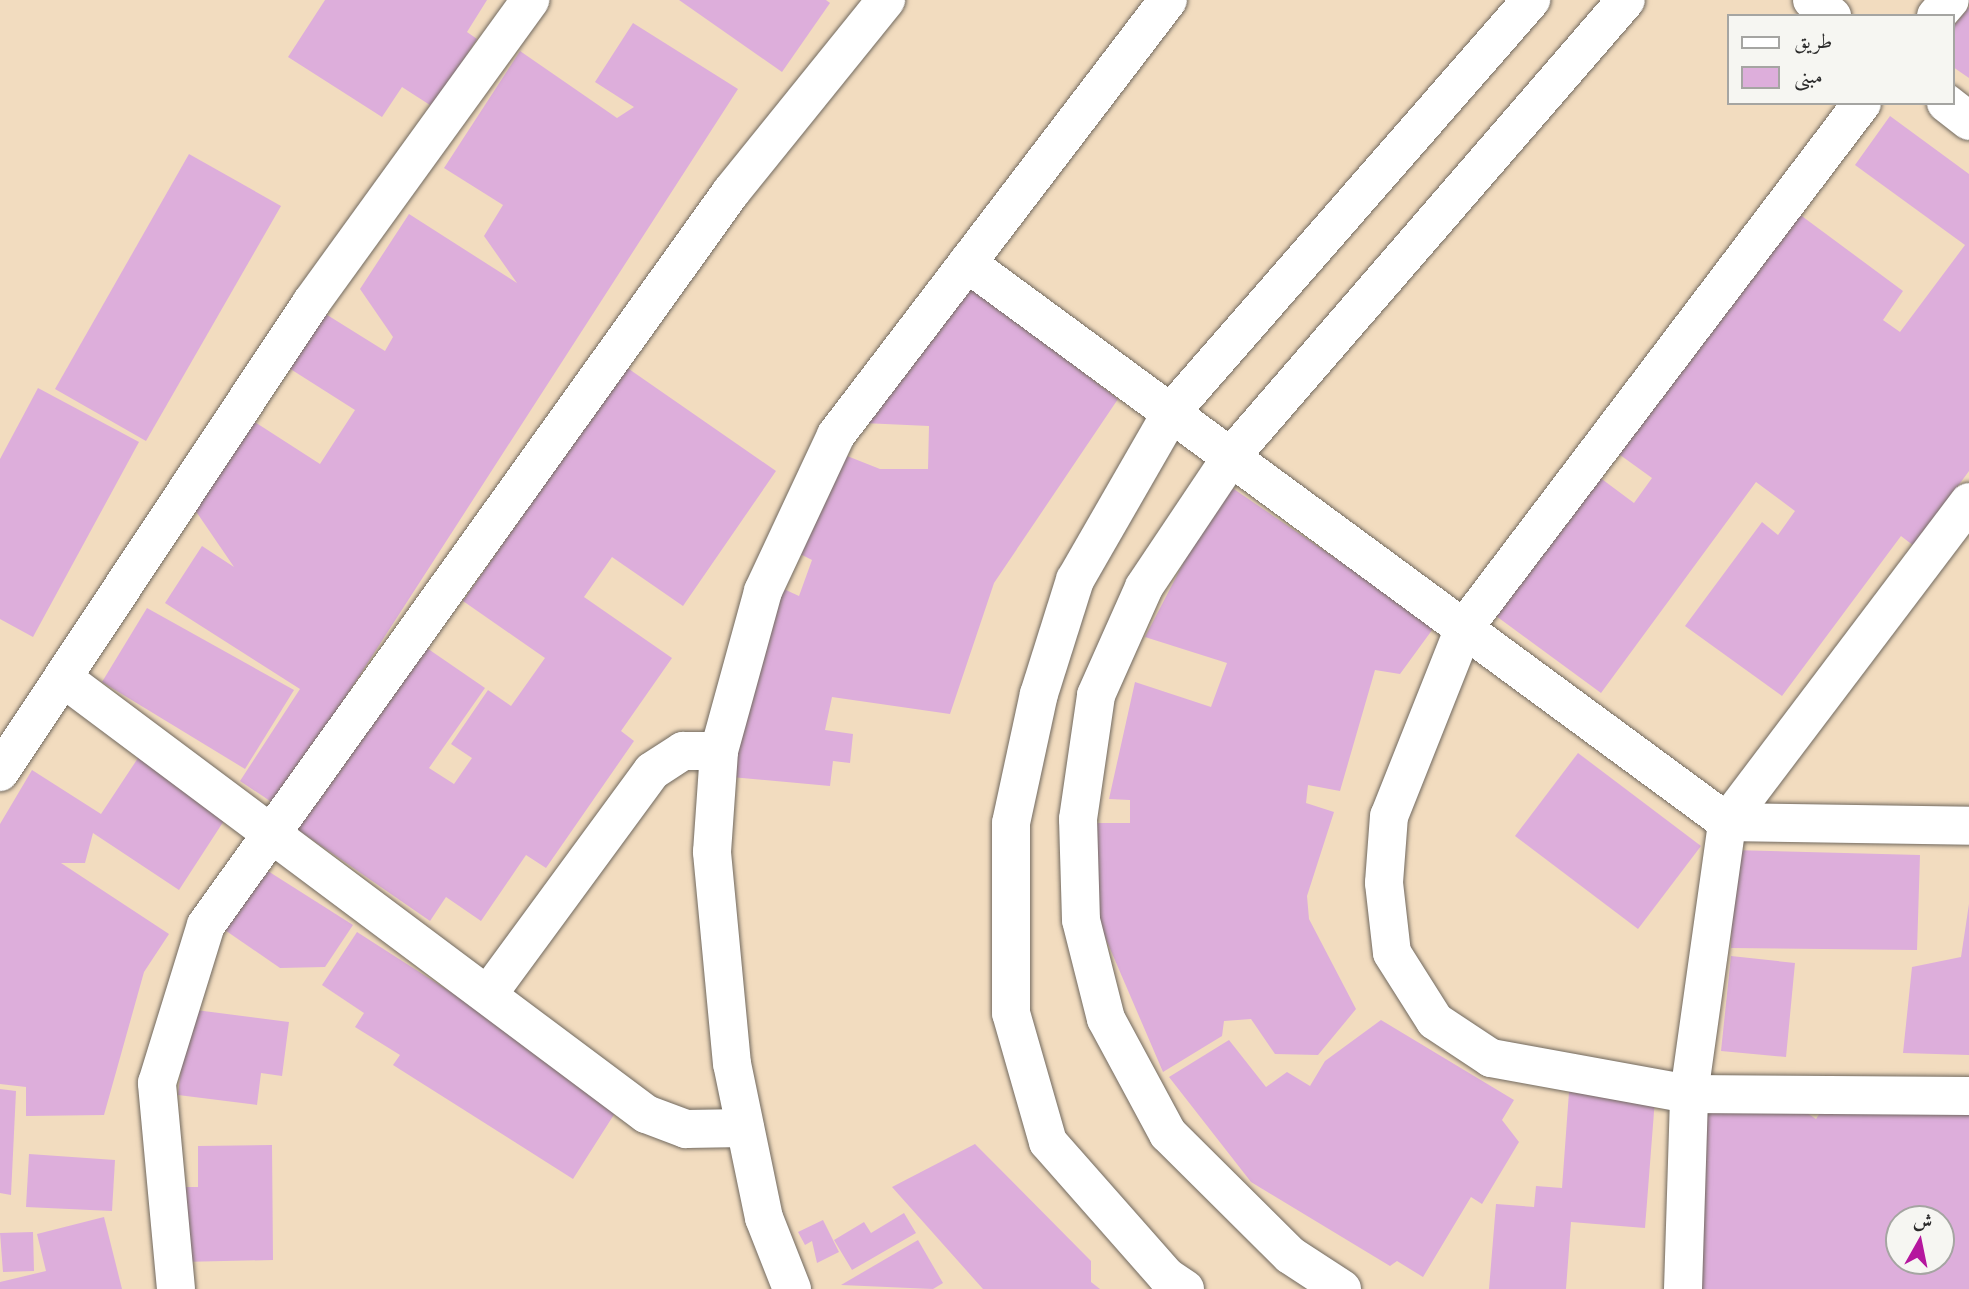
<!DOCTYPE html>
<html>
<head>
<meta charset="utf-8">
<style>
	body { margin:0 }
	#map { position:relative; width:1969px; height:1289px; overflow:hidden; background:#f2dcbf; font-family:Alegreya,Amiri,serif }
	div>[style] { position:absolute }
	.building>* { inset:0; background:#ddaedb }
	.roads { filter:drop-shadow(0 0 2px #71695f) drop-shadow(0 0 2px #71695f) }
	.street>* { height:38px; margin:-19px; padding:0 19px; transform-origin:19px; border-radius:19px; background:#fff }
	span { translate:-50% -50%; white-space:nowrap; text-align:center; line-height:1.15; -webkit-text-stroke:5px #f6f6f2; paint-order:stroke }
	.legend { position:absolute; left:1727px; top:14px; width:228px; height:91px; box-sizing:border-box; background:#f6f6f2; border:2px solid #a5a5a2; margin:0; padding:9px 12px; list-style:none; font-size:21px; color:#2b2b2b }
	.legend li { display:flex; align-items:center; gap:14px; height:35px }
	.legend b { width:35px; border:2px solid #a5a5a2 }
	.north { position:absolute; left:1885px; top:1205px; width:70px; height:70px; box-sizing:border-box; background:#f6f6f2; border:2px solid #a5a5a2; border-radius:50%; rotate:9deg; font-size:19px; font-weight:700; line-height:28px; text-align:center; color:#2b2b2b }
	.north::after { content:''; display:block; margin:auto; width:24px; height:32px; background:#b5179e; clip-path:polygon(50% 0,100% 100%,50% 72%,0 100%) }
</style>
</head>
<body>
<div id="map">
	<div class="building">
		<i style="clip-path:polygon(325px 0,487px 0,467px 32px,477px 39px,433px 107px,402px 87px,382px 117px,288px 57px)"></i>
		<i style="clip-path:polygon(679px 0,826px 0,830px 3px,782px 72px)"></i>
		<i style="clip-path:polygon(1969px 7px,1969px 78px,1953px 67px,1953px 27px)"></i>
		<i style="clip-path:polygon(633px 23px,738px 89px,276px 805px,240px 781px,300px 689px,165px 603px,202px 546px,234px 567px,193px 507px,250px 419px,320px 464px,355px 410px,281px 363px,316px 308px,385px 351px,393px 337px,360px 289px,409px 214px,517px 283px,484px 236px,503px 205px,444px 168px,520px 51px,617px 118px,634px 107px,595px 82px)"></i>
		<i style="clip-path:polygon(1890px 116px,1969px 174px,1969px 471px,1914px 546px,1901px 536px,1782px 696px,1685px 626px,1762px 522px,1778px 535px,1795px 511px,1756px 482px,1601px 693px,1492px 613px,1595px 474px,1634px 503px,1652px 478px,1616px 452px,1795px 211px,1903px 291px,1883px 320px,1900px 332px,1965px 245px,1855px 165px)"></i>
		<i style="clip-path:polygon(189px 154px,281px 206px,146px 441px,55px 389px)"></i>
		<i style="clip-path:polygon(965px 282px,1118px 399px,994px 583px,950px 714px,832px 697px,825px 730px,853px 734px,850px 763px,833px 761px,830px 786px,731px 777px,775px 585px,799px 596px,812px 560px,794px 551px,837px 452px,880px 469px,928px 469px,929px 426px,863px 423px)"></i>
		<i style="clip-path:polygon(626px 367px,776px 471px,683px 606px,612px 557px,584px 597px,672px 658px,621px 731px,634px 741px,546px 868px,526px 855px,481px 921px,446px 897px,430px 921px,294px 827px,421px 644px,485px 688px,429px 768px,454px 784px,472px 758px,451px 744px,488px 690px,511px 706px,545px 658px,463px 601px)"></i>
		<i style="clip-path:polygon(38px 388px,139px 442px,33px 637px,0 619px,0 459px)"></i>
		<i style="clip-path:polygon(1225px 483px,1435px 626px,1400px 674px,1375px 670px,1340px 791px,1308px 785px,1306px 803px,1334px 812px,1307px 896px,1309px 919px,1356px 1009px,1318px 1055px,1275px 1054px,1251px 1019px,1224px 1021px,1222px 1036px,1163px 1072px,1090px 902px,1097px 823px,1130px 823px,1130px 800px,1109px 799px,1135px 682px,1211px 707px,1227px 663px,1145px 637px)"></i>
		<i style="clip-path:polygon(147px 608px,294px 690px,245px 769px,102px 682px)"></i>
		<i style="clip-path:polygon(1578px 753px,1701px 846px,1638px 929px,1515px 836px)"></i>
		<i style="clip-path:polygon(140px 755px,229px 813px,179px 890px,93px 833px,85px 863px,61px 863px,169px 934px,144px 972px,104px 1115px,26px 1116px,26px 1087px,0 1084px,0 824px,32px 770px,101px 814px)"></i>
		<i style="clip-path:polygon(1733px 850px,1920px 855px,1917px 950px,1731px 948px)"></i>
		<i style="clip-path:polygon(260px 866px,353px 925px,325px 967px,280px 968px,219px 926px)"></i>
		<i style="clip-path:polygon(1969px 904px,1969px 1055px,1903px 1053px,1912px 967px,1961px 957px)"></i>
		<i style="clip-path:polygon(357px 932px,622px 1102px,573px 1179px,393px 1065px,400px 1055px,355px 1027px,364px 1013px,322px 985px)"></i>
		<i style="clip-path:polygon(1731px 956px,1795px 963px,1786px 1057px,1721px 1051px)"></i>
		<i style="clip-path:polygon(188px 1009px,289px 1022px,282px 1076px,261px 1073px,257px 1105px,178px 1095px)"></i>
		<i style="clip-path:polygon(1381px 1020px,1514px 1100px,1502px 1120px,1519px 1142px,1482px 1204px,1471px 1197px,1423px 1277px,1397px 1261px,1390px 1266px,1251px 1182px,1169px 1077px,1229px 1040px,1266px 1087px,1287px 1072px,1310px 1086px,1325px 1061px)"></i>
		<i style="clip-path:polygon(0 1089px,16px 1091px,11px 1195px,0 1193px)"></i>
		<i style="clip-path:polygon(1569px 1092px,1655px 1099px,1645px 1228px,1571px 1222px,1566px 1289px,1489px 1289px,1496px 1204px,1534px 1207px,1536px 1186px,1562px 1188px)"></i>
		<i style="clip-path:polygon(evenodd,1969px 1102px,1969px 1289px,1700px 1289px,1704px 1105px,1798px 1107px,1816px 1119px,1826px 1104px,1969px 1102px,1899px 1219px,1941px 1219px,1941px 1261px,1899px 1261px,1899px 1219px)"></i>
		<i style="clip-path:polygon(975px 1144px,1091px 1261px,1091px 1282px,1100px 1289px,983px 1289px,892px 1187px)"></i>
		<i style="clip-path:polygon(272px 1145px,273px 1260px,181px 1262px,180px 1187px,198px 1187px,198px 1146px)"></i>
		<i style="clip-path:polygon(29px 1154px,115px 1160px,112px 1211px,26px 1207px)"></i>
		<i style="clip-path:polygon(904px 1213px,916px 1233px,852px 1270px,834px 1240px,864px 1222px,871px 1233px)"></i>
		<i style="clip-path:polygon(104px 1217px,122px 1289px,0 1289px,0 1282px,46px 1271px,37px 1234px)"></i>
		<i style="clip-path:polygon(823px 1220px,839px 1252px,817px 1263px,812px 1241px,805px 1245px,798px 1232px)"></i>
		<i style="clip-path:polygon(33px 1232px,34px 1271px,3px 1272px,0 1233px)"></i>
		<i style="clip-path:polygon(918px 1240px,943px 1283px,933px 1289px,841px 1285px)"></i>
	</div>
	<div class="roads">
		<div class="street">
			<i style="left:1812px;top:0;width:26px;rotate:39deg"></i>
			<i style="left:1936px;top:16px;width:21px;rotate:-49deg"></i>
			<i style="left:1862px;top:103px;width:659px;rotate:127.17deg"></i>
			<i style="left:1464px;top:628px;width:202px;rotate:111.7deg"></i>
			<i style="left:1389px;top:816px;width:67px;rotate:94.3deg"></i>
			<i style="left:1384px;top:883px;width:70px;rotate:83.5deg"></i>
			<i style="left:1392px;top:953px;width:80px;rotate:57.7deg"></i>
			<i style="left:1435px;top:1021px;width:67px;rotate:33.5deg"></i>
			<i style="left:1491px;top:1058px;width:201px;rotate:10.3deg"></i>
			<i style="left:1689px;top:1094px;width:280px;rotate:0.4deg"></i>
			<i style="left:1946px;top:103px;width:29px;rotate:38deg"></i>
			<i style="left:967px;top:263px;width:943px;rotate:36.34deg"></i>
			<i style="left:1727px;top:822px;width:242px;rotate:0.9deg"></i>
			<i style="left:63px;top:678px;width:728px;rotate:36.79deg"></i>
			<i style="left:646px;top:1114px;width:43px;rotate:20.6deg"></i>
			<i style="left:686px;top:1129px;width:59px;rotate:-1deg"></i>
			<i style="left:0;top:772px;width:563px;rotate:-56.45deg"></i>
			<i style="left:311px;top:303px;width:374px;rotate:-54.1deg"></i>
			<i style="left:489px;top:993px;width:275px;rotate:-53.7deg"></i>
			<i style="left:652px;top:771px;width:37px;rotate:-33deg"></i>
			<i style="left:683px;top:751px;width:36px"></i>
			<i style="left:176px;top:1289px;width:207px;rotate:-95.3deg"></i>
			<i style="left:157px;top:1083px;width:165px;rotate:-72.8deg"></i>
			<i style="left:206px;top:925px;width:902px;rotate:-54.39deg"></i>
			<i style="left:731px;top:192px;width:247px;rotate:-51.1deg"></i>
			<i style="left:792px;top:1289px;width:76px;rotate:-111.5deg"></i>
			<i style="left:764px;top:1218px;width:157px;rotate:-101.7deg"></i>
			<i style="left:732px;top:1064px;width:213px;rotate:-95.4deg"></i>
			<i style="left:712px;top:852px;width:101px;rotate:-86deg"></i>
			<i style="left:719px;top:751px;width:166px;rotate:-74.6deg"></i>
			<i style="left:763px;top:591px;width:172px;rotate:-64.9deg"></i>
			<i style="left:836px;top:435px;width:547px;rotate:-52.65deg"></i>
			<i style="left:1185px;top:1289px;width:22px;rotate:-146deg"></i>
			<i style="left:1167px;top:1277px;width:180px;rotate:-131.4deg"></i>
			<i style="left:1048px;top:1142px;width:134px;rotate:-106deg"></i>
			<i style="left:1011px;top:1013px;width:190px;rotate:-90deg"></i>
			<i style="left:1011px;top:823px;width:132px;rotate:-77.8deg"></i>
			<i style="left:1039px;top:694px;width:120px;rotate:-72.5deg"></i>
			<i style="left:1075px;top:580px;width:195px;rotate:-60.1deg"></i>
			<i style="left:1172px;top:411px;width:546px;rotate:-48.86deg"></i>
			<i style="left:1342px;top:1289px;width:62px;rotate:-146.8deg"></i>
			<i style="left:1290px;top:1255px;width:172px;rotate:-135.2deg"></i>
			<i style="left:1168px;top:1134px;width:131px;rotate:-118.3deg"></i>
			<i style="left:1106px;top:1019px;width:102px;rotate:-104.2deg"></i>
			<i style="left:1081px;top:920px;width:101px;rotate:-91.7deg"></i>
			<i style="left:1078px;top:819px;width:125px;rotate:-81.7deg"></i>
			<i style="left:1096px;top:695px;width:118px;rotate:-66deg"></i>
			<i style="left:1144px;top:587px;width:160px;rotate:-56.2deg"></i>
			<i style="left:1233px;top:454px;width:600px;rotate:-49.12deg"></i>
			<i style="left:1683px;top:1289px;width:195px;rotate:-88.2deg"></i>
			<i style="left:1689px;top:1094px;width:275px;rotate:-82deg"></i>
			<i style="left:1727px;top:822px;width:401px;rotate:-52.9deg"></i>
		</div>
	</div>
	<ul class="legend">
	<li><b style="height:9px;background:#fff"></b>طريق</li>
	<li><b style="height:19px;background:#ddaedb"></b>مبنى</li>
	</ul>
	<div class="north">ش</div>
</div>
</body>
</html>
